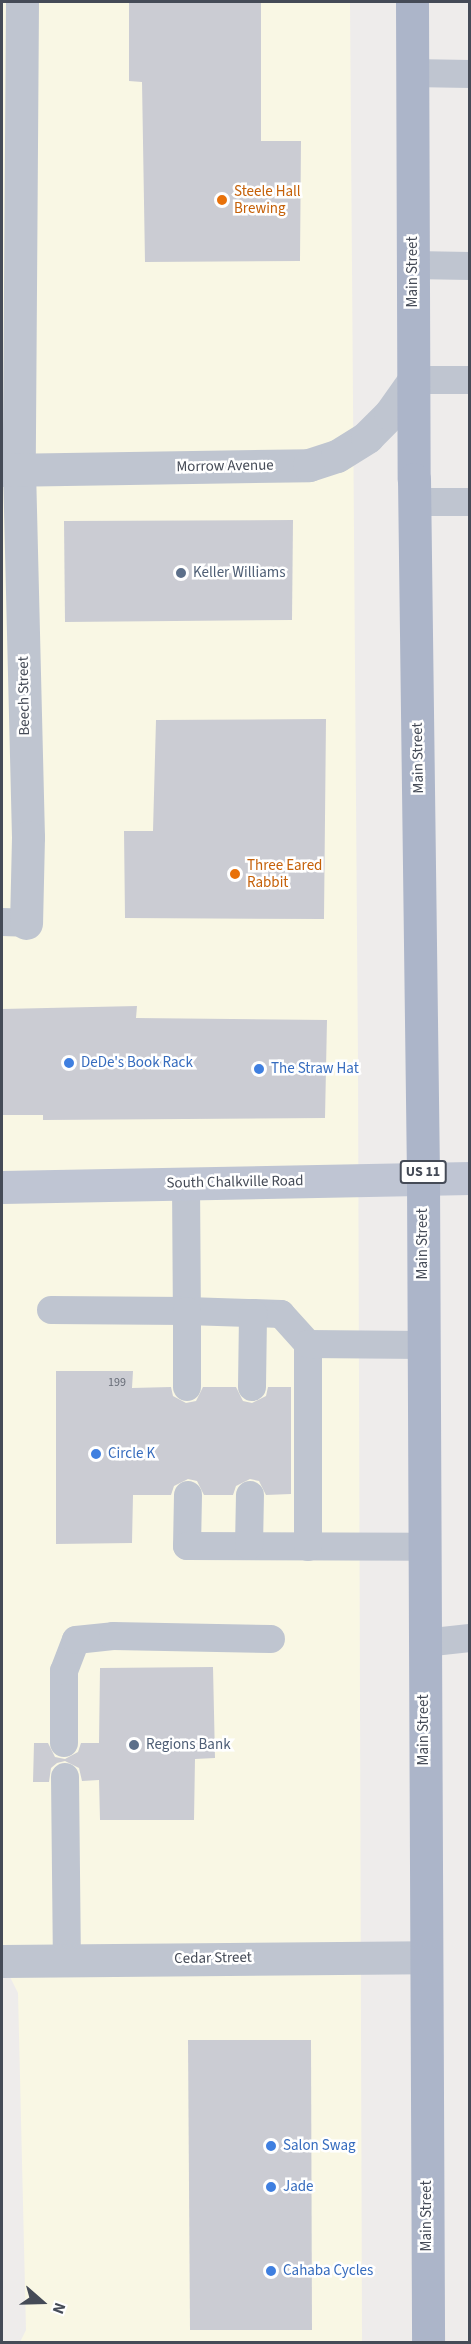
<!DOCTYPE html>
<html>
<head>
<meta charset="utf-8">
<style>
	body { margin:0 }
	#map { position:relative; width:471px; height:2344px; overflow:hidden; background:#eeeceb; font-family:"Source Sans 3",sans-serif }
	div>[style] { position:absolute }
	.commercial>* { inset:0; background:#f9f7e4 }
	.building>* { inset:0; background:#cbccd3 }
	.service>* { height:28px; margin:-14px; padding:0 14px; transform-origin:14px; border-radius:14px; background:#bfc5d0 }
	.minor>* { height:33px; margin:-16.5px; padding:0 16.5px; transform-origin:16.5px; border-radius:16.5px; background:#bfc5d0 }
	.secondary>* { height:33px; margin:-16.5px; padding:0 16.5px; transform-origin:16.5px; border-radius:16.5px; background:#bfc5d3 }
	.primary>* { height:33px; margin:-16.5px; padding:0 16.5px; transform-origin:16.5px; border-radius:16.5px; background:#acb5c9 }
	.dots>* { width:16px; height:16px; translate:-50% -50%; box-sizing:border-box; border:3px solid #fff; border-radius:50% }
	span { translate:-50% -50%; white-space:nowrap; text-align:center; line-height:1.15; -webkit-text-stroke:5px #fff; paint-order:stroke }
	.number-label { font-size:12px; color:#666b76 }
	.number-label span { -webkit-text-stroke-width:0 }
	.shield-label span { padding:2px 4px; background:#fff; border:2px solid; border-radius:4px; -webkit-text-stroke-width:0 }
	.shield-label { font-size:14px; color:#454b57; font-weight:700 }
	.food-label { font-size:15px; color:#c56008 }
	.left { translate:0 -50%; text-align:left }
	.street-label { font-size:15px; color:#454b57 }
	.service-label { font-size:15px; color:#4e5e75 }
	.shop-label { font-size:15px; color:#366cbe }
	.frame { position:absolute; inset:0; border:3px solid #454b57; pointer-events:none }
	.north { position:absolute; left:12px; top:2272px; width:60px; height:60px; -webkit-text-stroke:4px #fff; paint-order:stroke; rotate:110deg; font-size:16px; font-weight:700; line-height:24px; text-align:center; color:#454b57 }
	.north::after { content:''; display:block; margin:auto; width:21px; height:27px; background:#454b57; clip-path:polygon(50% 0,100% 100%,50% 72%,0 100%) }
</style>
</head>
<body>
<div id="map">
	<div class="commercial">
		<i style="clip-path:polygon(2px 2px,350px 2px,358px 1063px,362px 2342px,20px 2342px,26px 2330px,18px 1993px,2px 1961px)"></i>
	</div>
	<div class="building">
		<i style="clip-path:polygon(129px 2px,261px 2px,261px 141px,301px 141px,300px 261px,145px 262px,142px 82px,129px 81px)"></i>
		<i style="clip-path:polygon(293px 520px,292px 620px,65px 622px,64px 521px)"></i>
		<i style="clip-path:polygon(326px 719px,324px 919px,125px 918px,124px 831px,153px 831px,156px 720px)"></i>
		<i style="clip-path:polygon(137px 1006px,136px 1018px,327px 1020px,325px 1118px,43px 1120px,43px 1115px,2px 1115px,2px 1009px)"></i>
		<i style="clip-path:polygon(56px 1371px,133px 1371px,132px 1388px,171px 1387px,173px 1396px,186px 1403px,196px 1401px,203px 1387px,236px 1387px,243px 1401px,252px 1403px,266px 1396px,268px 1387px,291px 1387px,291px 1494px,266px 1495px,259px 1481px,250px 1479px,236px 1486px,233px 1495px,204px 1495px,197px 1481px,188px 1479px,174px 1486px,171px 1495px,133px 1495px,132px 1543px,56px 1544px)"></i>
		<i style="clip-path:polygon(213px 1667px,215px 1758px,195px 1759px,194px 1820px,100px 1820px,99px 1780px,82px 1781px,79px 1768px,65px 1761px,57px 1763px,51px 1768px,49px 1782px,33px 1782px,34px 1743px,48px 1743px,55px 1757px,65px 1759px,78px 1752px,81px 1743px,99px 1743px,100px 1668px)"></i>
		<i style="clip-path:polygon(188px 2040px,311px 2040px,312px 2330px,190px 2330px)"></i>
	</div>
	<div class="service">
		<i style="left:412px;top:73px;width:58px;rotate:1deg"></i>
		<i style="left:413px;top:265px;width:57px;rotate:1deg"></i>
		<i style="left:414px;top:380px;width:56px"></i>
		<i style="left:415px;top:502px;width:55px"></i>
		<i style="left:2px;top:922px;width:24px;rotate:2deg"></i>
		<i style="left:186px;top:1183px;width:128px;rotate:89.6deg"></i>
		<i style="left:187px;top:1311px;width:94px;rotate:1.8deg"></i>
		<i style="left:281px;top:1314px;width:40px;rotate:48deg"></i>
		<i style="left:51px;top:1310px;width:136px;rotate:0.4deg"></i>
		<i style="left:187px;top:1311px;width:76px;rotate:90deg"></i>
		<i style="left:252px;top:1387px;width:74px;rotate:-89.2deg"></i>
		<i style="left:188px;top:1495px;width:51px;rotate:91.1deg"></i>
		<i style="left:187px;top:1546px;width:237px;rotate:0.2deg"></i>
		<i style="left:249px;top:1546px;width:51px;rotate:-88.9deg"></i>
		<i style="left:308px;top:1547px;width:203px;rotate:-90deg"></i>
		<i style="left:308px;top:1344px;width:115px;rotate:0.5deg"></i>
		<i style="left:424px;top:1643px;width:46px;rotate:-6.2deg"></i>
		<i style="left:64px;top:1743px;width:72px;rotate:-90deg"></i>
		<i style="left:64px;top:1671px;width:33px;rotate:-69deg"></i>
		<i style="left:76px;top:1640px;width:37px;rotate:-6deg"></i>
		<i style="left:113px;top:1636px;width:158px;rotate:1.1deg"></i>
		<i style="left:65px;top:1777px;width:183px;rotate:89.4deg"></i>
	</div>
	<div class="minor">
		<i style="left:22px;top:2px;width:467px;rotate:90.4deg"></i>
		<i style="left:19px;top:469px;width:368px;rotate:88.6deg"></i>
		<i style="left:28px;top:837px;width:86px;rotate:91.3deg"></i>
		<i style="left:2px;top:470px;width:307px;rotate:-0.9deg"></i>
		<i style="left:309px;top:465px;width:29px;rotate:-18deg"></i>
		<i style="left:337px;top:456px;width:36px;rotate:-32deg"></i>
		<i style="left:367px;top:437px;width:33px;rotate:-45deg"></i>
		<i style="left:390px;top:414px;width:42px;rotate:-54.8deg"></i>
		<i style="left:2px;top:1961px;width:423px;rotate:-0.5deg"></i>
	</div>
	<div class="secondary">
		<i style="left:2px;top:1187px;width:468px;rotate:-1.1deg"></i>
	</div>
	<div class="primary">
		<i style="left:412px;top:2px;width:477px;rotate:89.8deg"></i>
		<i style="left:414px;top:479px;width:699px;rotate:89.26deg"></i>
		<i style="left:423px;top:1178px;width:1164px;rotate:89.75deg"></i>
	</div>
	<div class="dots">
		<i style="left:222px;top:200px;background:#e8710a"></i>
		<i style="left:181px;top:573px;background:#5c6f8a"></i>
		<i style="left:235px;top:874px;background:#e8710a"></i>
		<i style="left:69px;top:1063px;background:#3f7fe0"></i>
		<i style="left:259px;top:1069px;background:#3f7fe0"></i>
		<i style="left:96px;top:1454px;background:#3f7fe0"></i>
		<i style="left:134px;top:1745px;background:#5c6f8a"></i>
		<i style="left:271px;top:2146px;background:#3f7fe0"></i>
		<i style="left:271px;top:2187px;background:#3f7fe0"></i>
		<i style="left:271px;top:2271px;background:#3f7fe0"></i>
	</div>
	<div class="number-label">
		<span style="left:117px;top:1383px">199</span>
	</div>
	<div class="shield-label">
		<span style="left:423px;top:1172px">US 11</span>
	</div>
	<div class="food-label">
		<span class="left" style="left:234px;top:200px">Steele Hall<br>Brewing</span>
		<span class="left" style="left:247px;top:874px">Three Eared<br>Rabbit</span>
	</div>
	<div class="street-label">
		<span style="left:413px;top:272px;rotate:-90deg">Main Street</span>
		<span style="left:225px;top:466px;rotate:-1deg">Morrow Avenue</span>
		<span style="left:24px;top:696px;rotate:-91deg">Beech Street</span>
		<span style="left:418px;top:758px;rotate:-91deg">Main Street</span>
		<span style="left:235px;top:1182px;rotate:-1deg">South Chalkville Road</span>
		<span style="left:423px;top:1244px;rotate:-90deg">Main Street</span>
		<span style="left:424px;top:1730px;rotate:-90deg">Main Street</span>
		<span style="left:213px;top:1958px;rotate:-1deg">Cedar Street</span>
		<span style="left:427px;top:2216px;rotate:-90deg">Main Street</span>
	</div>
	<div class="service-label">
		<span class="left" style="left:193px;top:573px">Keller Williams</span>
		<span class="left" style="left:146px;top:1745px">Regions Bank</span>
	</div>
	<div class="shop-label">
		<span class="left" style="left:81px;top:1063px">DeDe's Book Rack</span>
		<span class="left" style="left:271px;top:1069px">The Straw Hat</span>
		<span class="left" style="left:108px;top:1454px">Circle K</span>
		<span class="left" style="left:283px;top:2146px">Salon Swag</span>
		<span class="left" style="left:283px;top:2187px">Jade</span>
		<span class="left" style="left:283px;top:2271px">Cahaba Cycles</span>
	</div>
	<div class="frame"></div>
	<div class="north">N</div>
</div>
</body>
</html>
